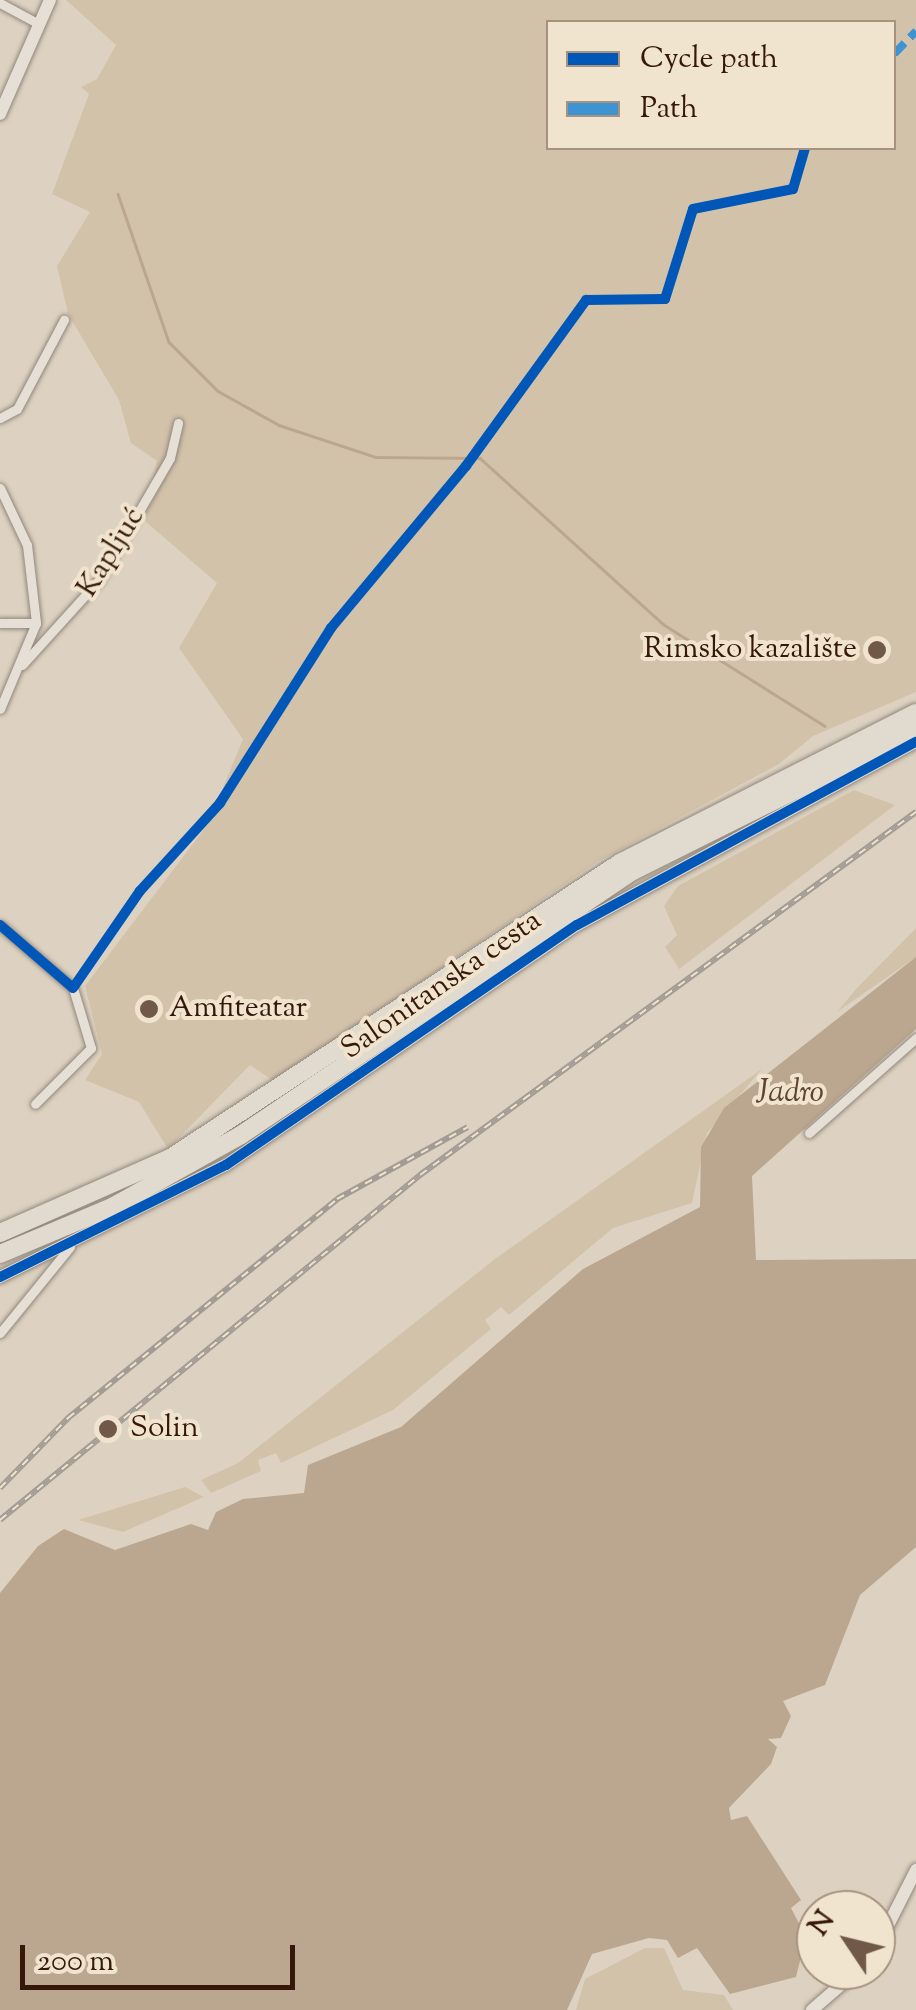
<!DOCTYPE html>
<html>
<head>
<meta charset="utf-8">
<style>
	body { margin:0 }
	#map { position:relative; width:916px; height:2010px; overflow:hidden; background:#ddd2c1; font-family:"Sorts Mill Goudy",serif }
	div>[style] { position:absolute }
	.green>* { inset:0; background:#d3c2aa }
	.water>* { inset:0; background:#bba78f }
	.stream>* { height:2.5px; margin:-1.25px; padding:0 1.25px; transform-origin:1.25px; border-radius:1.25px; background:#bba78f }
	.roads { filter:drop-shadow(0 0 2px #91877c) drop-shadow(0 0 2px #91877c) }
	.street>* { height:9px; margin:-4.5px; padding:0 4.5px; transform-origin:4.5px; border-radius:4.5px; background:#e5dfd5 }
	.secondary>* { height:12px; margin:-6px; padding:0 6px; transform-origin:6px; border-radius:6px; background:#e5dfd5 }
	.highway>* { height:18px; margin:-9px; padding:0 9px; transform-origin:9px; border-radius:9px; background:#e0dacf }
	.rail>* { height:6px; margin-top:-3px; transform-origin:0; background:repeating-linear-gradient(90deg,#f1e4ce 0 8px,#a39c94 0 16px); box-sizing:border-box; border-block:2px solid #a39c94 }
	.quiet>* { height:8px; margin-top:-4px; transform-origin:0; background:repeating-linear-gradient(90deg,#3e93d2 0 15px,transparent 0 23px) }
	.cycleway>* { height:10px; margin:-5px; padding:0 5px; transform-origin:5px; border-radius:5px; background:#0057b8 }
	.dots>* { width:28px; height:28px; translate:-50% -50%; box-sizing:border-box; border:5px solid #f1e4ce; border-radius:50% }
	span { translate:-50% -50%; white-space:nowrap; text-align:center; line-height:1.15; -webkit-text-stroke:8px #f1e4ce; paint-order:stroke }
	.street-label { font-size:30px; color:#351809 }
	.poi-label { font-size:30px; color:#351809 }
	.right { translate:-100% -50%; text-align:right }
	.left { translate:0 -50%; text-align:left }
	.water-label { font-size:32px; color:#5f4431; font-style:italic }
	.legend { position:absolute; left:546px; top:20px; width:350px; height:130px; box-sizing:border-box; background:#f1e4ce; border:2px solid #a6927f; margin:0; padding:12px 18px; list-style:none; font-size:30px; color:#351809 }
	.legend li { display:flex; align-items:center; gap:20px; height:50px }
	.legend b { width:50px; border:2px solid #a6927f }
	.north { position:absolute; left:796px; top:1890px; width:100px; height:100px; box-sizing:border-box; background:#f1e4ce; border:2px solid #a6927f; border-radius:50%; rotate:305deg; font-size:28px; font-weight:700; line-height:40px; text-align:center; color:#351809 }
	.north::after { content:''; display:block; margin:auto; width:35px; height:45px; background:#705949; clip-path:polygon(50% 0,100% 100%,50% 72%,0 100%) }
	.scale { position:absolute; left:20px; top:1945px; width:275px; height:45px; box-sizing:border-box; border:5px solid #351809; border-top:0; padding-left:12px; font-size:30px; line-height:35px; white-space:nowrap; color:#351809; -webkit-text-stroke:8px #f1e4ce; paint-order:stroke }
</style>
</head>
<body>
<div id="map">
	<div class="green">
		<i style="clip-path:polygon(evenodd,66px 0,916px 0,916px 692px,813px 736px,779px 764px,599px 861px,274px 1081px,250px 1065px,168px 1149px,139px 1102px,85px 1080px,102px 1054px,85px 986px,208px 824px,243px 739px,179px 648px,217px 583px,145px 521px,157px 461px,131px 443px,119px 400px,68px 314px,57px 266px,90px 212px,52px 194px,89px 94px,81px 87px,97px 79px,116px 45px,66px 0,548px 22px,894px 22px,894px 148px,548px 148px,548px 22px)"></i>
		<i style="clip-path:polygon(854px 790px,895px 805px,679px 969px,665px 947px,677px 935px,664px 906px,678px 886px)"></i>
		<i style="clip-path:polygon(916px 928px,916px 957px,837px 1012px,856px 989px)"></i>
		<i style="clip-path:polygon(762px 1069px,707px 1133px,692px 1203px,613px 1228px,509px 1315px,501px 1307px,485px 1320px,491px 1329px,393px 1410px,281px 1463px,276px 1453px,258px 1460px,261px 1471px,211px 1493px,201px 1480px,238px 1463px,495px 1259px)"></i>
		<i style="clip-path:polygon(185px 1487px,204px 1497px,123px 1532px,78px 1520px)"></i>
		<i style="clip-path:polygon(645px 1948px,664px 1948px,683px 1990px,724px 1995px,733px 2010px,576px 2010px,585px 1979px)"></i>
	</div>
	<div class="water">
		<i style="clip-path:polygon(916px 957px,916px 1029px,752px 1176px,756px 1260px,916px 1259px,916px 1547px,860px 1595px,825px 1685px,783px 1701px,791px 1716px,781px 1738px,768px 1739px,777px 1747px,771px 1764px,729px 1808px,731px 1820px,747px 1816px,801px 1900px,791px 1908px,806px 1937px,796px 1977px,730px 1994px,697px 1948px,678px 1958px,667px 1940px,649px 1938px,592px 1954px,567px 2010px,0 2010px,0 1593px,38px 1546px,64px 1529px,115px 1550px,191px 1524px,208px 1530px,216px 1512px,243px 1499px,304px 1493px,308px 1465px,401px 1427px,583px 1269px,700px 1207px,701px 1147px,724px 1108px)"></i>
	</div>
	<div class="stream">
		<i style="left:118px;top:194px;width:157px;rotate:71deg"></i>
		<i style="left:169px;top:342px;width:69px;rotate:45deg"></i>
		<i style="left:218px;top:391px;width:70px;rotate:29.1deg"></i>
		<i style="left:279px;top:425px;width:102px;rotate:18.3deg"></i>
		<i style="left:376px;top:457px;width:104px;rotate:0.6deg"></i>
		<i style="left:480px;top:458px;width:247px;rotate:42.2deg"></i>
		<i style="left:663px;top:624px;width:191px;rotate:32.2deg"></i>
	</div>
	<div class="roads">
		<div class="street">
			<i style="left:0;top:3px;width:44px;rotate:28.3deg"></i>
			<i style="left:0;top:418px;width:19px;rotate:-28deg"></i>
			<i style="left:17px;top:409px;width:101px;rotate:-62.2deg"></i>
			<i style="left:0;top:488px;width:63px;rotate:64.7deg"></i>
			<i style="left:27px;top:545px;width:79px;rotate:83.4deg"></i>
			<i style="left:36px;top:623px;width:93px;rotate:112.7deg"></i>
			<i style="left:0;top:623px;width:36px"></i>
			<i style="left:22px;top:665px;width:115px;rotate:-47.8deg"></i>
			<i style="left:99px;top:580px;width:141px;rotate:-59.8deg"></i>
			<i style="left:170px;top:458px;width:36px;rotate:-77deg"></i>
			<i style="left:0;top:925px;width:96px;rotate:40.8deg"></i>
			<i style="left:73px;top:988px;width:63px;rotate:73.3deg"></i>
			<i style="left:91px;top:1048px;width:79px;rotate:135deg"></i>
			<i style="left:809px;top:1133px;width:143px;rotate:-41.6deg"></i>
			<i style="left:0;top:1333px;width:111px;rotate:-50.9deg"></i>
		</div>
		<div class="secondary">
			<i style="left:0;top:114px;width:124px;rotate:-66.3deg"></i>
			<i style="left:0;top:1277px;width:252px;rotate:-26.4deg"></i>
			<i style="left:226px;top:1165px;width:425px;rotate:-34.4deg"></i>
			<i style="left:577px;top:925px;width:385px;rotate:-28.4deg"></i>
			<i style="left:876px;top:1949px;width:89px;rotate:-63.1deg"></i>
			<i style="left:812px;top:2010px;width:61px;rotate:-41deg"></i>
		</div>
		<div class="highway">
			<i style="left:0;top:1233px;width:188px;rotate:-23.8deg"></i>
			<i style="left:172px;top:1157px;width:536px;rotate:-33.27deg"></i>
			<i style="left:620px;top:863px;width:332px;rotate:-26.9deg"></i>
			<i style="left:0;top:1254px;width:124px;rotate:-22.8deg"></i>
			<i style="left:114px;top:1206px;width:145px;rotate:-29.2deg"></i>
			<i style="left:241px;top:1135px;width:473px;rotate:-34deg"></i>
			<i style="left:633px;top:871px;width:316px;rotate:-26.5deg"></i>
		</div>
	</div>
	<div class="rail">
		<i style="left:0;top:1488px;width:98px;rotate:-45.8deg"></i>
		<i style="left:68px;top:1418px;width:347px;rotate:-39.1deg"></i>
		<i style="left:337px;top:1199px;width:149px;rotate:-28.8deg"></i>
		<i style="left:0;top:1520px;width:544px;rotate:-39.4deg"></i>
		<i style="left:420px;top:1175px;width:615px;rotate:-36.2deg"></i>
	</div>
	<div class="quiet">
		<i style="left:894px;top:54px;width:32px;rotate:-46deg"></i>
	</div>
	<div class="cycleway">
		<i style="left:0;top:925px;width:96px;rotate:40.8deg"></i>
		<i style="left:73px;top:988px;width:118px;rotate:-55.4deg"></i>
		<i style="left:140px;top:891px;width:119px;rotate:-47.7deg"></i>
		<i style="left:220px;top:803px;width:207px;rotate:-57.6deg"></i>
		<i style="left:331px;top:628px;width:211px;rotate:-50.2deg"></i>
		<i style="left:466px;top:466px;width:205px;rotate:-54.1deg"></i>
		<i style="left:586px;top:300px;width:79px;rotate:-0.7deg"></i>
		<i style="left:665px;top:299px;width:94px;rotate:-72.7deg"></i>
		<i style="left:693px;top:209px;width:102px;rotate:-11.3deg"></i>
		<i style="left:793px;top:189px;width:43px;rotate:-73.7deg"></i>
		<i style="left:0;top:1277px;width:252px;rotate:-26.4deg"></i>
		<i style="left:226px;top:1165px;width:425px;rotate:-34.4deg"></i>
		<i style="left:577px;top:925px;width:385px;rotate:-28.4deg"></i>
	</div>
	<div class="dots">
		<i style="left:877px;top:650px;background:#705949"></i>
		<i style="left:149px;top:1009px;background:#705949"></i>
		<i style="left:108px;top:1429px;background:#705949"></i>
	</div>
	<div class="street-label">
		<span style="left:112px;top:553px;rotate:-58deg">Kapljuć</span>
		<span style="left:442px;top:986px;rotate:-35deg">Salonitanska cesta</span>
	</div>
	<div class="poi-label">
		<span class="right" style="left:857px;top:650px">Rimsko kazalište</span>
		<span class="left" style="left:169px;top:1009px">Amfiteatar</span>
		<span class="left" style="left:130px;top:1429px">Solin</span>
	</div>
	<div class="water-label">
		<span style="left:790px;top:1093px">Jadro</span>
	</div>
	<ul class="legend">
	<li><b style="height:12px;background:#0057b8"></b>Cycle path</li>
	<li><b style="height:12px;background:#3e93d2"></b>Path</li>
	</ul>
	<div class="north">N</div>
	<div class="scale">200 m</div>
</div>
</body>
</html>
